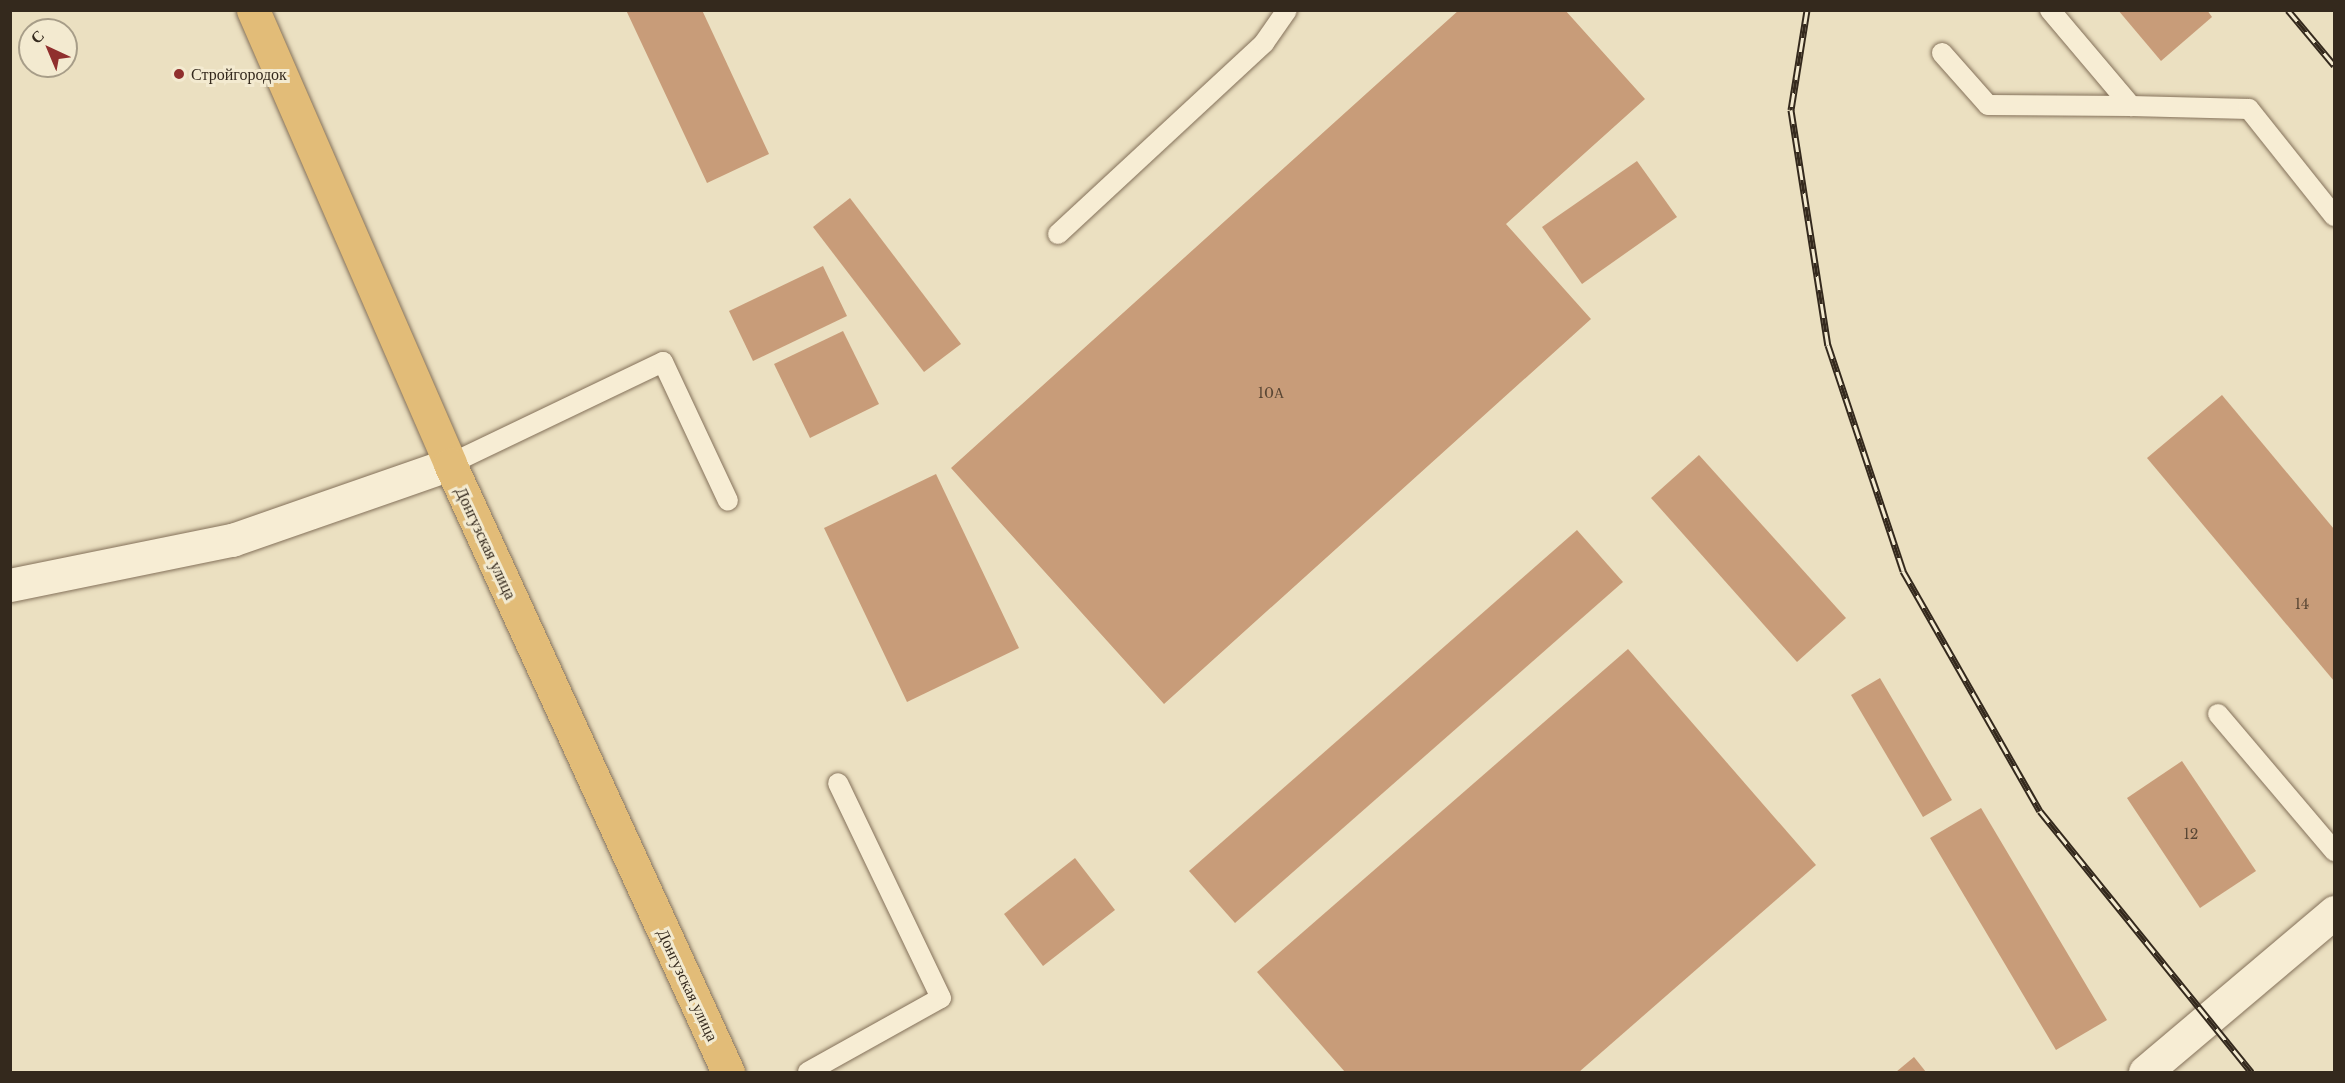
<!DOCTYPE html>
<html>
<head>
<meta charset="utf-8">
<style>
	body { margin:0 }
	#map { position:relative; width:2345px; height:1083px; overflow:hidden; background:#ebe0c1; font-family:"Libre Baskerville",serif }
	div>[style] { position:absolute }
	.building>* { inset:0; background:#c89c79 }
	.roads { filter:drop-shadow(0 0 2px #84715a) drop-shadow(0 0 2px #84715a) }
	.service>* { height:20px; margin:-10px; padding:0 10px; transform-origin:10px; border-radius:10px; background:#f7edd4 }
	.minor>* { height:33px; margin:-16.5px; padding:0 16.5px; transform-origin:16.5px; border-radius:16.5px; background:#f7edd4 }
	.trunk>* { height:33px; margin:-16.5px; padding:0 16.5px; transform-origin:16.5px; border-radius:16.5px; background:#e2bc78 }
	.rail>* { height:7px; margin-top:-3.5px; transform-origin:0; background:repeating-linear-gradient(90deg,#f3ead0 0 14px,#34291d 0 28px); box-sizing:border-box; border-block:2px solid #34291d }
	.dots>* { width:16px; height:16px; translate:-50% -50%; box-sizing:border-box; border:3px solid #f3ead0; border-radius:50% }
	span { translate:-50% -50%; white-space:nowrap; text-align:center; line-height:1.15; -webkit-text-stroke:6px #f3ead0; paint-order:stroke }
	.number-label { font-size:14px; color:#594634 }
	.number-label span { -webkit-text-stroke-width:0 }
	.poi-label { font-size:16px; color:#34291d }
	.left { translate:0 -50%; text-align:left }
	.street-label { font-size:16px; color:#34291d }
	.frame { position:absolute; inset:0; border:12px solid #34291d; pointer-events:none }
	.north { position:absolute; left:18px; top:18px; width:60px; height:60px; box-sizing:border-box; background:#f3ead0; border:2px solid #a79d88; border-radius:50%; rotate:316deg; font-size:16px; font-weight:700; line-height:24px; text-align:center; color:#34291d }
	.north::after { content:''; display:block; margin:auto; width:21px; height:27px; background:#902f2d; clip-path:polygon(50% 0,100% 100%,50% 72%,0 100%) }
</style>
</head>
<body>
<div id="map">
	<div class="building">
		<i style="clip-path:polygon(626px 10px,702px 10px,769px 154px,707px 183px)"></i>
		<i style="clip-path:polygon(1459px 10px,1565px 10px,1645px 99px,1506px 224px,1591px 319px,1164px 704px,951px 468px)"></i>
		<i style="clip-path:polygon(2118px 10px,2207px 10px,2212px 17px,2161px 61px)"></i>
		<i style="clip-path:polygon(1637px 161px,1677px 217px,1582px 284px,1542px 227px)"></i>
		<i style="clip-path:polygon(850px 198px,961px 344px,924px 372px,813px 227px)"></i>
		<i style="clip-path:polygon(823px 266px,847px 316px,753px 361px,729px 311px)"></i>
		<i style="clip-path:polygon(843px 331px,879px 404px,810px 438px,774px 364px)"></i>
		<i style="clip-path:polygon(2222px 395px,2334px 529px,2334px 681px,2147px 458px)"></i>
		<i style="clip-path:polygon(1699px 455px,1846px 618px,1797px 662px,1651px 498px)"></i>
		<i style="clip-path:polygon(936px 474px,1019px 648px,907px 702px,824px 528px)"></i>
		<i style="clip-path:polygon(1577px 530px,1623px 582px,1235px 923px,1189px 871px)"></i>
		<i style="clip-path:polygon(1628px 649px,1816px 865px,1579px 1072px,1345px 1072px,1257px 972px)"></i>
		<i style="clip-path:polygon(1880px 678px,1952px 800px,1923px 817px,1851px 695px)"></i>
		<i style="clip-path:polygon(2182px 761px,2256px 871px,2200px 908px,2127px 798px)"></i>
		<i style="clip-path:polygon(1981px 808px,2107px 1020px,2056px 1050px,1930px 838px)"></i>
		<i style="clip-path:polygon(1075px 858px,1115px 910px,1043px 966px,1004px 914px)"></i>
		<i style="clip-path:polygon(1914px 1057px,1926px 1072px,1896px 1072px)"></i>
	</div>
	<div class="roads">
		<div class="service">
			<i style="left:2050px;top:10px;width:126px;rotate:49.8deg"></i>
			<i style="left:2131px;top:106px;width:118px;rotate:1.5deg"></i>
			<i style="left:2249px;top:109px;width:137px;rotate:51.5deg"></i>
			<i style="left:1942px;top:53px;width:69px;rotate:48.5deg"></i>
			<i style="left:1988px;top:105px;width:143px;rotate:0.4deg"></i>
			<i style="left:1058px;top:234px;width:281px;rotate:-42.8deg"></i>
			<i style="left:1264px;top:43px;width:40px;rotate:-55.1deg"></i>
			<i style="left:450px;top:464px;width:236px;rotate:-25.6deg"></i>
			<i style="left:663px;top:362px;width:153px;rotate:64.9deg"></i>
			<i style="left:2218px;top:714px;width:180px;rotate:49.7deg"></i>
			<i style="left:808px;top:1072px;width:152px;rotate:-29.1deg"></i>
			<i style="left:941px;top:998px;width:238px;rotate:-115.6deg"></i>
		</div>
		<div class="minor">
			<i style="left:10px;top:585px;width:227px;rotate:-11.5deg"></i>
			<i style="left:232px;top:540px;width:231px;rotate:-19.2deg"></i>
			<i style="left:2145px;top:1072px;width:248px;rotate:-40.2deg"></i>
		</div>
		<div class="trunk">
			<i style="left:253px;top:10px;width:495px;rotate:66.5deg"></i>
			<i style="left:450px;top:464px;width:669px;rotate:65.43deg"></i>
		</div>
	</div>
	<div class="rail">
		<i style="left:1807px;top:10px;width:101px;rotate:99.1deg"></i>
		<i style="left:1791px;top:110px;width:238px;rotate:81.1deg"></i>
		<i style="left:1828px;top:345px;width:238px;rotate:71.6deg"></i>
		<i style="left:1903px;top:571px;width:276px;rotate:60.3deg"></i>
		<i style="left:2040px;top:811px;width:336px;rotate:51deg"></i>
		<i style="left:2288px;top:10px;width:72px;rotate:50.1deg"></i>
	</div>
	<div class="dots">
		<i style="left:179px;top:74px;background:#902f2d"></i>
	</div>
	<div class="number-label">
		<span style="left:1271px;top:393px">10А</span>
		<span style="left:2302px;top:604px">14</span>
		<span style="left:2191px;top:834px">12</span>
	</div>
	<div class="poi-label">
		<span class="left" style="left:191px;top:74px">Стройгородок</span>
	</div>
	<div class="street-label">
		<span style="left:486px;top:543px;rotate:65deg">Донгузская улица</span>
		<span style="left:688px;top:985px;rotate:65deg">Донгузская улица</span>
	</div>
	<div class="frame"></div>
	<div class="north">С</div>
</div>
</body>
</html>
